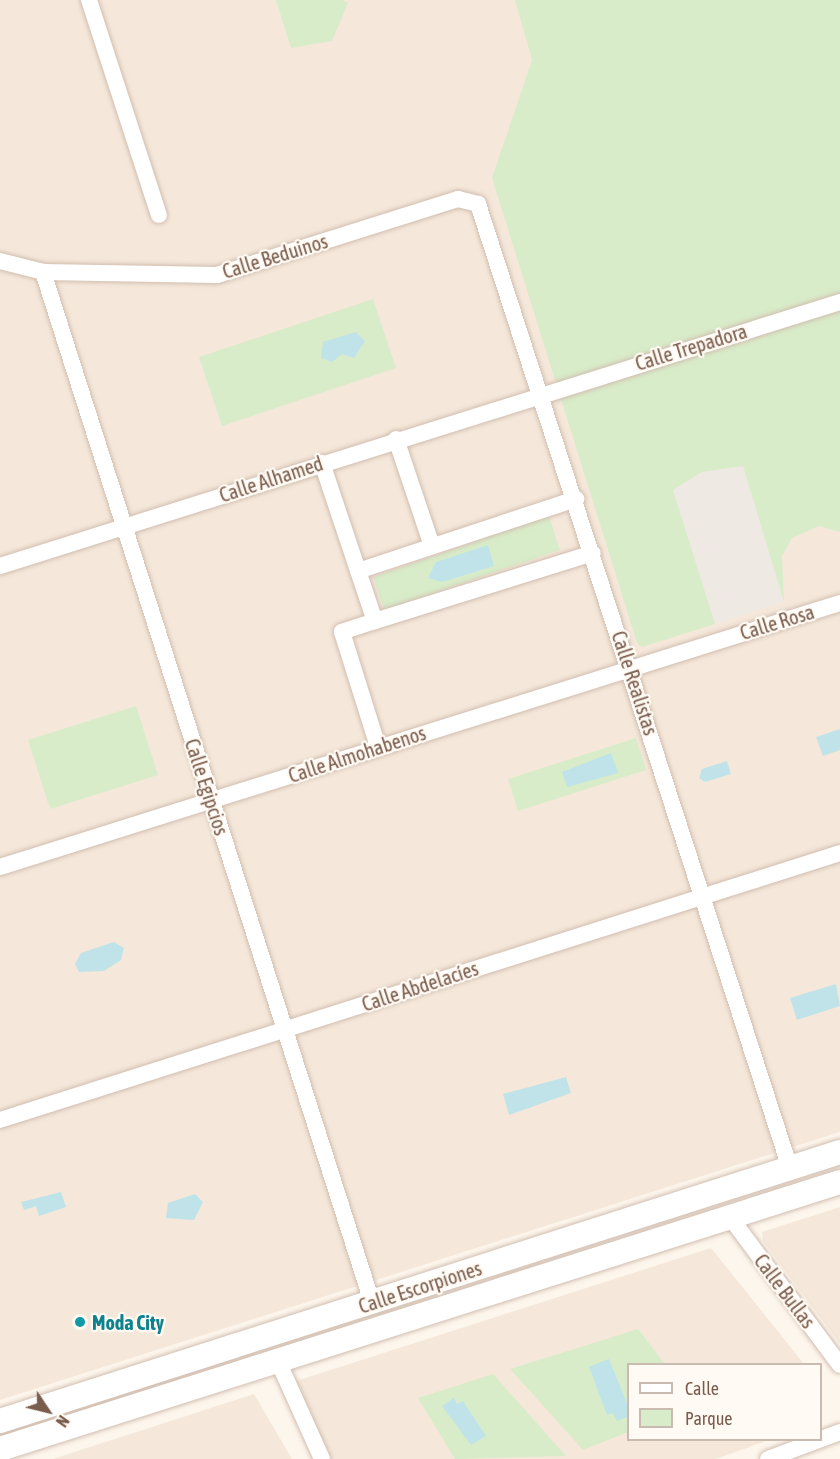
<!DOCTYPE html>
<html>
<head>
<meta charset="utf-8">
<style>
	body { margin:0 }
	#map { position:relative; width:840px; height:1459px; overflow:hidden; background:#fdf6ec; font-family:"Asap Condensed",sans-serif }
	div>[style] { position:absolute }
	.residential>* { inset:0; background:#f5e8da }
	.industrial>* { inset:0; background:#efe9e4 }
	.green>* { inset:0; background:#d8ecc9 }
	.water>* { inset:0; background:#bfe3e8 }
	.roads { filter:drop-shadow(0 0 2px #d1beb0) drop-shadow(0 0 2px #d1beb0) }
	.street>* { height:16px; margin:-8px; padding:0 8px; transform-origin:8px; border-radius:8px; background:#fff }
	.secondary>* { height:24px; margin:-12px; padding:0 12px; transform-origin:12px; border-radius:12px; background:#fff }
	.dots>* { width:16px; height:16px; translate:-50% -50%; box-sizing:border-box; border:3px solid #fffaf3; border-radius:50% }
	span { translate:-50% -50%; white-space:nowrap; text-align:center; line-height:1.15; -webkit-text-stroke:4.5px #fffaf3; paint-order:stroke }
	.street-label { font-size:20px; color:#7a5c4d }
	.culture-label { font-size:20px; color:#0d838f; font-weight:700 }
	.left { translate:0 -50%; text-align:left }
	.legend { position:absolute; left:627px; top:1363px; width:195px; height:78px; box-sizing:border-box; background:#fffaf3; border:2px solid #cabbb1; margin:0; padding:8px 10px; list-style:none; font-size:18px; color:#7a5c4d }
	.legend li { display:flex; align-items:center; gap:12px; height:30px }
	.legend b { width:30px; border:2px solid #cabbb1 }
	.north { position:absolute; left:18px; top:1381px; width:60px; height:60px; -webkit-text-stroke:4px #fffaf3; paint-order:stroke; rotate:125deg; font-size:16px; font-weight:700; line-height:24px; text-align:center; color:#7a5c4d }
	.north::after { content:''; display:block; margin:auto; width:21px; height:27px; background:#7a5c4d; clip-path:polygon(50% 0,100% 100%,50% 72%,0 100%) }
</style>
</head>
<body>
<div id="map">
	<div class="residential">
		<i style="clip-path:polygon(0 0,840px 0,840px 1132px,0 1400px)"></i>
		<i style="clip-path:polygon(840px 1207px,840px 1344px,763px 1241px,762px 1232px)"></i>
		<i style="clip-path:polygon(711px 1248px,804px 1364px,628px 1364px,628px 1440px,769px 1440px,716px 1459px,331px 1459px,311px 1425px,296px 1381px)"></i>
		<i style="clip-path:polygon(254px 1394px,292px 1459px,53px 1459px)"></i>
	</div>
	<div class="industrial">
		<i style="clip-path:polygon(743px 465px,784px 602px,715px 624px,672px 490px,702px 472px)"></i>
	</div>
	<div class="green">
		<i style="clip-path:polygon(276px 0,342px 0,348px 3px,332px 41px,291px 48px)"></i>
		<i style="clip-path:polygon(515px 0,840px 0,840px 532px,819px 526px,792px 538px,782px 556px,784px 602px,743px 466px,702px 472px,673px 490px,715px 624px,642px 647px,637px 643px,492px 178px,532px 60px)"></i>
		<i style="clip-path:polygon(373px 299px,396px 368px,222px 426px,199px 357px)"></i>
		<i style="clip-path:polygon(549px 516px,560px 550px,384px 610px,373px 577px)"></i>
		<i style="clip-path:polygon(136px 706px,158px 775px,50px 809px,28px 740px)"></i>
		<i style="clip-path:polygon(636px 738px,646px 770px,518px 811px,508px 779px)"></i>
		<i style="clip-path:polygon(638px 1329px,665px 1364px,628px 1364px,628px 1432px,583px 1450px,510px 1369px)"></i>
		<i style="clip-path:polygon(493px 1374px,566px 1456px,455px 1459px,418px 1398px)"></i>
	</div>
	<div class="water">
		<i style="clip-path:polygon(356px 332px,365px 341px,354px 358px,342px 354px,332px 362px,321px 358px,323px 342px)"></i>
		<i style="clip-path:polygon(488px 545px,494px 566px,442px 582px,428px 578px,436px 562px)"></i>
		<i style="clip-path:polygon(840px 729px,840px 750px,823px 756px,816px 737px)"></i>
		<i style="clip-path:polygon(611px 753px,618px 773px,567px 787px,562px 772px)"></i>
		<i style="clip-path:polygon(727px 761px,731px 774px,705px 782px,699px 778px,702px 769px)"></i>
		<i style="clip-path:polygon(114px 942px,124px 948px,121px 960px,104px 971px,79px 972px,75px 964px,81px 953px)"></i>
		<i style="clip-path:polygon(836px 984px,840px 1006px,797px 1020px,790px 998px)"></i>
		<i style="clip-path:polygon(566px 1077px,571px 1093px,509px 1115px,503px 1094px)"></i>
		<i style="clip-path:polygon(61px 1192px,66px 1207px,39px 1216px,36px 1206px,24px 1210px,21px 1202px)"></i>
		<i style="clip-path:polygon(195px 1194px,203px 1202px,194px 1220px,166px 1218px,168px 1203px)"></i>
		<i style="clip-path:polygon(609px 1359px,628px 1406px,628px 1417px,617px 1421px,613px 1413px,607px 1415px,589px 1367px)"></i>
		<i style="clip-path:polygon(454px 1398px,457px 1404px,463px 1401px,486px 1436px,471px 1445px,442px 1406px)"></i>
	</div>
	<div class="roads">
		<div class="street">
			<i style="left:89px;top:0;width:226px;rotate:72deg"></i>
			<i style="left:0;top:261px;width:44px;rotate:14.3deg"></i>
			<i style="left:43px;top:272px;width:174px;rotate:1deg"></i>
			<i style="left:217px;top:275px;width:253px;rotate:-17.5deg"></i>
			<i style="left:458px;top:199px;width:21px;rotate:14deg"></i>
			<i style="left:478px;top:204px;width:1013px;rotate:72.07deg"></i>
			<i style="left:43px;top:272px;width:1081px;rotate:72.29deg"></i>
			<i style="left:396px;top:439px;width:113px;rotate:71.4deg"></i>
			<i style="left:322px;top:463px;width:167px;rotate:71.5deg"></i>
			<i style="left:375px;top:621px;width:228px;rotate:-17.3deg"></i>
			<i style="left:0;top:566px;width:881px;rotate:-17.45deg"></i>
			<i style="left:358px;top:571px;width:230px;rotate:-18.3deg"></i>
			<i style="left:375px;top:621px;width:35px;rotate:162deg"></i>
			<i style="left:342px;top:632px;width:121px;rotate:72.6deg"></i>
			<i style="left:0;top:867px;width:881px;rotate:-17.45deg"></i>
			<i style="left:0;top:1120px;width:881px;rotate:-17.63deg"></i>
			<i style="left:730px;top:1217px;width:184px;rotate:53.4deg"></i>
			<i style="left:278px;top:1361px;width:107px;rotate:65.8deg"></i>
			<i style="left:768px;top:1459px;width:77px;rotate:-20.6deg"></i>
		</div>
		<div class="secondary">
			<i style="left:0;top:1421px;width:882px;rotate:-17.76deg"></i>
			<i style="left:0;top:1449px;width:881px;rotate:-17.63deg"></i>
		</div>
	</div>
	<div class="dots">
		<i style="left:80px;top:1322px;background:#0f9aa8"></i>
	</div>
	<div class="street-label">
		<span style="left:275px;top:256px;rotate:-17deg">Calle Beduinos</span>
		<span style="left:691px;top:347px;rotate:-17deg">Calle Trepadora</span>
		<span style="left:271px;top:479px;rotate:-18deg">Calle Alhamed</span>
		<span style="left:777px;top:622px;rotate:-17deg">Calle Rosa</span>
		<span style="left:635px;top:683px;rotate:72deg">Calle Realistas</span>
		<span style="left:357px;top:754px;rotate:-18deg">Calle Almohabenos</span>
		<span style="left:207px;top:787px;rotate:72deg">Calle Egipcios</span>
		<span style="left:420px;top:986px;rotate:-18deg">Calle Abdelacíes</span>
		<span style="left:420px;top:1287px;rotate:-18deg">Calle Escorpiones</span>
		<span style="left:785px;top:1291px;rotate:53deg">Calle Bullas</span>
	</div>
	<div class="culture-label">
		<span class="left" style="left:92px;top:1322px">Moda City</span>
	</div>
	<ul class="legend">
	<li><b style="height:8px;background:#fff"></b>Calle</li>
	<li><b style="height:16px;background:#d8ecc9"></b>Parque</li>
	</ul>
	<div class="north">N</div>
</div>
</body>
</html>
